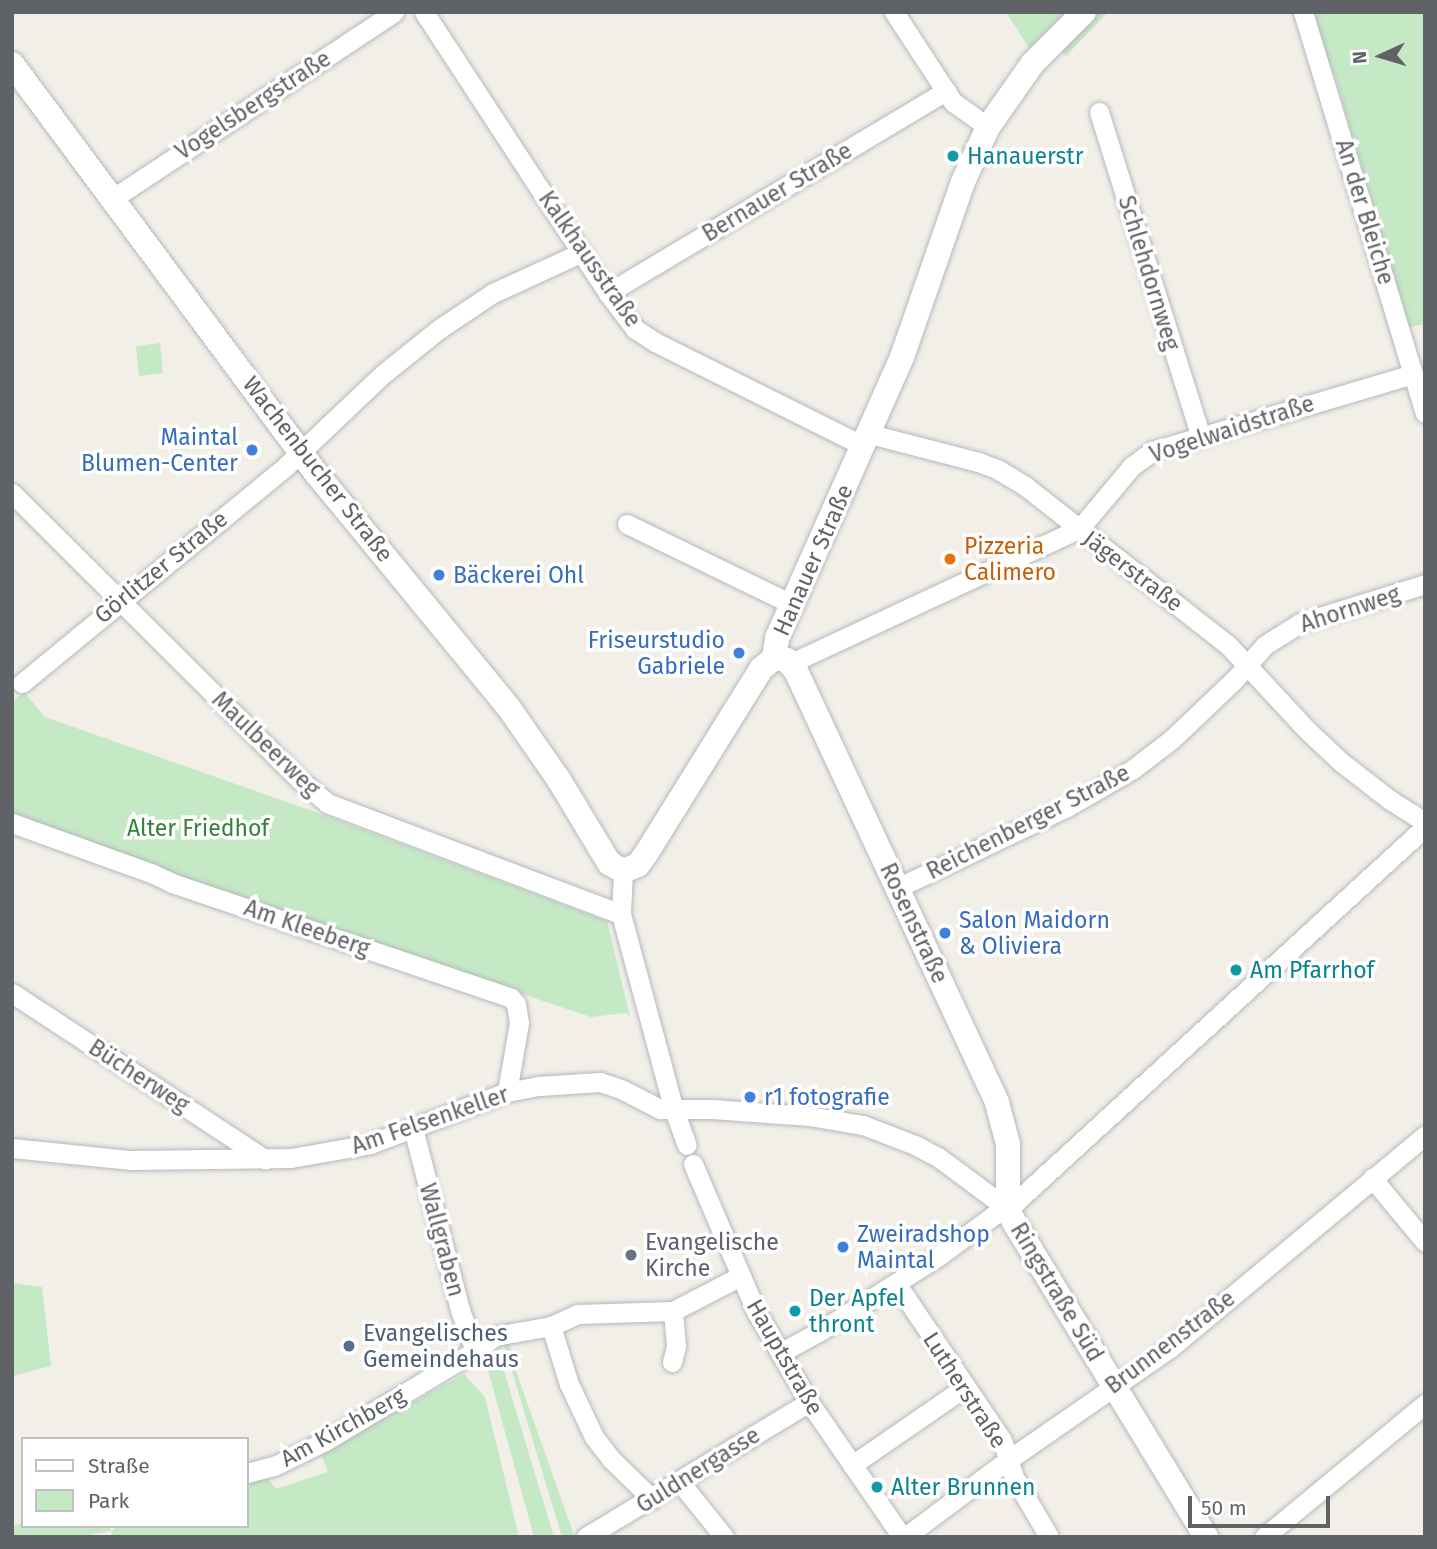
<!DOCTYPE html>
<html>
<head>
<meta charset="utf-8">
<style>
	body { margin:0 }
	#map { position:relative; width:1437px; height:1549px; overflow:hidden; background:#f1efe8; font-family:"Fira Sans",sans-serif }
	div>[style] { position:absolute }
	.green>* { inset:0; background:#c5e8c5 }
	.roads { filter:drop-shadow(0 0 2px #b5b8bc) drop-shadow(0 0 2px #b5b8bc) }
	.minor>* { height:19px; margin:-9.5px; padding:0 9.5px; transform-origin:9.5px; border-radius:9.5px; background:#fff }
	.tertiary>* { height:24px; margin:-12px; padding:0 12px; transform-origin:12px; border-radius:12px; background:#fff }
	.dots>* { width:19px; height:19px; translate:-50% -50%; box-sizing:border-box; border:4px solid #fff; border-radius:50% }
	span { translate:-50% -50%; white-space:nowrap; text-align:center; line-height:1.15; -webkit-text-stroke:7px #fff; paint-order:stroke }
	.street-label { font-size:23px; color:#5f6368 }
	.culture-label { font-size:23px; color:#0d838f }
	.left { translate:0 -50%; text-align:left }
	.shop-label { font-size:23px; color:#366cbe }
	.right { translate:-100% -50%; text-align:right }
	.food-label { font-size:23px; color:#c56008 }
	.park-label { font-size:23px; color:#348238 }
	.worship-label { font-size:23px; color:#5b616d }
	.service-label { font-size:23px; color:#4e5e75 }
	.frame { position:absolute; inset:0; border:14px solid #5f6368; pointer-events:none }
	.legend { position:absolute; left:21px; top:1437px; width:228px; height:91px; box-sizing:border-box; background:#fff; border:2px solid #bfc1c3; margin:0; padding:9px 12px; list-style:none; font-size:21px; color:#5f6368 }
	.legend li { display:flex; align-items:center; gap:14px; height:35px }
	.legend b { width:35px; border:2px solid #bfc1c3 }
	.north { position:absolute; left:1346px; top:21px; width:70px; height:70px; -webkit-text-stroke:5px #fff; paint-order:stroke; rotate:266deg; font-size:19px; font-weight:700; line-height:28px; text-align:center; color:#5f6368 }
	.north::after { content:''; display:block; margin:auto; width:24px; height:32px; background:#5f6368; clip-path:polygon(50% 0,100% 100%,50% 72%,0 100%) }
	.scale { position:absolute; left:1188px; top:1496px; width:142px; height:32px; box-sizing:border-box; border:4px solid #5f6368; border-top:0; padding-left:9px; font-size:21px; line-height:24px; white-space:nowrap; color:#5f6368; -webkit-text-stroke:5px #fff; paint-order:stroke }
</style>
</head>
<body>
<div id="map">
	<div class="green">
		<i style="clip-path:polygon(1006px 12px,1069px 12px,1030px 49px)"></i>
		<i style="clip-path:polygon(1098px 12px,1108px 12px,1066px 56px,1060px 51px)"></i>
		<i style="clip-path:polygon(1311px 12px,1425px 12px,1425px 324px,1409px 327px,1336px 80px)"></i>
		<i style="clip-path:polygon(160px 343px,163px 373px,139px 376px,136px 346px)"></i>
		<i style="clip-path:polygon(24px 692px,45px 717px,321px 814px,607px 921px,630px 1016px,625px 1013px,591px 1017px,186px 881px,12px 818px,12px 702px)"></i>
		<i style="clip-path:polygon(12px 1283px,42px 1287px,51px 1366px,12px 1376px)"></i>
		<i style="clip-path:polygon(508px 1340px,516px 1371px,574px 1535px,571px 1537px,562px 1537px,504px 1345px)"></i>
		<i style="clip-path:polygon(493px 1350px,498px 1351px,554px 1537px,534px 1537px,486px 1363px,488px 1354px)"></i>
		<i style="clip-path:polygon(464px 1374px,485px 1397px,519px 1537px,112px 1537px,111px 1531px,76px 1537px,12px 1537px,12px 1526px,23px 1523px,23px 1526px,110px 1526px,111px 1531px,118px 1526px,247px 1526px,247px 1481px,266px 1476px,276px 1489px,328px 1472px,321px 1454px)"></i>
	</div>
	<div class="roads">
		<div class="minor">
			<i style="left:424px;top:12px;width:336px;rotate:56.8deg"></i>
			<i style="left:608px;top:293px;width:45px;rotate:53.1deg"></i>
			<i style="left:635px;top:329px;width:24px;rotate:33deg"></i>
			<i style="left:655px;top:342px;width:233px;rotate:26.5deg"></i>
			<i style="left:894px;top:12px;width:108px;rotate:56.8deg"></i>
			<i style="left:953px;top:102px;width:43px;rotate:35.5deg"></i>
			<i style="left:1303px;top:12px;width:419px;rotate:73.1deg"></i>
			<i style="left:1099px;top:112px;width:338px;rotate:72.6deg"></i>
			<i style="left:112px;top:199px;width:338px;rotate:-33.5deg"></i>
			<i style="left:608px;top:293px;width:394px;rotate:-30.9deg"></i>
			<i style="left:870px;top:434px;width:112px;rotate:14.5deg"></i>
			<i style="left:978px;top:462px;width:20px;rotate:20deg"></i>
			<i style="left:997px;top:469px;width:33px;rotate:31deg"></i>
			<i style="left:1025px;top:486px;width:258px;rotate:38.1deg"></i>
			<i style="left:1228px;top:645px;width:117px;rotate:47.1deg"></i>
			<i style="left:1308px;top:731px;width:45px;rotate:43.2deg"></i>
			<i style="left:1341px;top:762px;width:62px;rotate:37.8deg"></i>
			<i style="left:1390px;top:800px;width:41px;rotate:32.2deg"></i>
			<i style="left:12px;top:493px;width:407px;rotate:44.9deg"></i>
			<i style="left:300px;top:780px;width:35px;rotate:40deg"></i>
			<i style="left:327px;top:803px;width:314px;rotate:20.7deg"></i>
			<i style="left:627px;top:524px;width:183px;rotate:25.9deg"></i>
			<i style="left:791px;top:663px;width:319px;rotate:-25deg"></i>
			<i style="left:1080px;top:528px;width:81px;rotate:-50deg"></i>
			<i style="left:1132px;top:466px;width:26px;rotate:-36deg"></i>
			<i style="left:1153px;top:451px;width:271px;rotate:-16.5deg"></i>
			<i style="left:22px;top:683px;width:343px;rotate:-39.4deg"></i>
			<i style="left:287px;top:465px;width:132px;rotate:-43.5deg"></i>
			<i style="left:383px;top:374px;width:72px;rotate:-38.8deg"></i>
			<i style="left:439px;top:329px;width:65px;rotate:-33.7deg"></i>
			<i style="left:493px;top:293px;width:98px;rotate:-24.7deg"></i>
			<i style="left:12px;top:823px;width:148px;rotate:19.8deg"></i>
			<i style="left:151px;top:873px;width:23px;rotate:25deg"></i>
			<i style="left:172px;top:883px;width:358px;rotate:18.7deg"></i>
			<i style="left:511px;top:998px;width:8px;rotate:50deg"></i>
			<i style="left:516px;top:1004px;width:19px;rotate:81deg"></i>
			<i style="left:519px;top:1023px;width:70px;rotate:99.9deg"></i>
			<i style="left:623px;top:871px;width:43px;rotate:92.7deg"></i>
			<i style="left:621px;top:914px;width:203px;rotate:74.9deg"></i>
			<i style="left:674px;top:1110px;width:37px;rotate:70deg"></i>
			<i style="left:897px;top:888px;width:188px;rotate:-25.5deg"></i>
			<i style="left:1067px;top:807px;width:76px;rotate:-29.9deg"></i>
			<i style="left:1133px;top:769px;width:49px;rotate:-37.6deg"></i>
			<i style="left:1172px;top:739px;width:87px;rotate:-43.6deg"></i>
			<i style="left:1235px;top:679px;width:45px;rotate:-48.6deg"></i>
			<i style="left:1265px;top:645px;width:41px;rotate:-32.2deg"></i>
			<i style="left:1300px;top:623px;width:131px;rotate:-17.3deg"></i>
			<i style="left:12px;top:993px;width:303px;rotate:33.3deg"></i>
			<i style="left:413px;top:1128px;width:188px;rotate:75.5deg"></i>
			<i style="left:460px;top:1310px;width:44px;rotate:69.9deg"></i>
			<i style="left:12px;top:1148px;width:120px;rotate:5.8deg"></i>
			<i style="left:131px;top:1160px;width:160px;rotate:-0.7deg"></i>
			<i style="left:291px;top:1158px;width:80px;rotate:-10deg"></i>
			<i style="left:370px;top:1144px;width:147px;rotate:-20.8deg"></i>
			<i style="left:507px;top:1092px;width:33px;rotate:-11deg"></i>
			<i style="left:539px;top:1086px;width:61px;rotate:-3.8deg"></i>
			<i style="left:600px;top:1082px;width:24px;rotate:19deg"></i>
			<i style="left:623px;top:1090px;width:42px;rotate:27.2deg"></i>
			<i style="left:660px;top:1109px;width:52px"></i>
			<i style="left:712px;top:1109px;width:97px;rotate:4.1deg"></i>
			<i style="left:809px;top:1116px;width:55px;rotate:9.5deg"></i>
			<i style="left:863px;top:1125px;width:56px;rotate:21deg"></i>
			<i style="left:915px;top:1145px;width:26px;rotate:28deg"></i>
			<i style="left:938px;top:1157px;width:87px;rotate:36.6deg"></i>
			<i style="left:693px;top:1164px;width:162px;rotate:66.8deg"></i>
			<i style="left:757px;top:1313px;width:103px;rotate:59.7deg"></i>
			<i style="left:809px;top:1402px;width:164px;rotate:55.4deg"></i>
			<i style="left:1372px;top:1178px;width:83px;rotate:50.4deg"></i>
			<i style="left:896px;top:1283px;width:189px;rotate:56deg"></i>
			<i style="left:1002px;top:1440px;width:39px;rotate:72deg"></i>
			<i style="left:1014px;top:1477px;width:69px;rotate:59.7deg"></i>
			<i style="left:551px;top:1326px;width:61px;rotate:72.8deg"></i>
			<i style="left:569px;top:1384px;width:59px;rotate:64.7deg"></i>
			<i style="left:594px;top:1437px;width:28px;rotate:52deg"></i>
			<i style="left:611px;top:1459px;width:57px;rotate:44.3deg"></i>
			<i style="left:780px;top:1353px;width:46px;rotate:-28.8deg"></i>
			<i style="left:820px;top:1331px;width:142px;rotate:-32.3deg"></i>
			<i style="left:940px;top:1255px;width:67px;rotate:-36.5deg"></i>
			<i style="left:994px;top:1215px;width:15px;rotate:-23deg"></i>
			<i style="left:1008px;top:1209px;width:566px;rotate:-42.49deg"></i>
			<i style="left:672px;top:1362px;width:16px;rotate:-76deg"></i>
			<i style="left:676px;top:1346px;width:35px;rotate:-95deg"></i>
			<i style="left:852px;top:1465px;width:137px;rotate:-34.6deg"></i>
			<i style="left:247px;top:1473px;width:28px;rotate:-15deg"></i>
			<i style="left:274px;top:1466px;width:57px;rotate:-26.1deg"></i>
			<i style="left:325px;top:1441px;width:175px;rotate:-31deg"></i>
			<i style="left:475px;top:1351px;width:25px;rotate:-37deg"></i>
			<i style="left:495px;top:1336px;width:57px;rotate:-10.1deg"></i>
			<i style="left:551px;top:1326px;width:30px;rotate:-24deg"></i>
			<i style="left:578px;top:1314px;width:95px;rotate:-1.8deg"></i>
			<i style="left:673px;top:1311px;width:74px;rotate:-27.3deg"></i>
			<i style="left:680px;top:1482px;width:70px;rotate:51.3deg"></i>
			<i style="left:586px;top:1537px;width:261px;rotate:-31.2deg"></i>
			<i style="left:905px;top:1537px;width:129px;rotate:-36.8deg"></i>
			<i style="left:1008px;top:1460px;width:198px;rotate:-34.7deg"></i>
			<i style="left:1171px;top:1347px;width:331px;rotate:-39.8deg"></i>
			<i style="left:1264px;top:1537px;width:209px;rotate:-39.6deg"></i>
		</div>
		<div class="tertiary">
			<i style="left:12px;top:64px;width:510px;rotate:53.38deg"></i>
			<i style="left:316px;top:473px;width:304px;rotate:50.6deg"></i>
			<i style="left:509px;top:708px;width:88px;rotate:55.2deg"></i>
			<i style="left:559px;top:780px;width:97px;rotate:58.9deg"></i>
			<i style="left:609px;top:863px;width:16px;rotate:30deg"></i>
			<i style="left:623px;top:871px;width:16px;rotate:-22deg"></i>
			<i style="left:638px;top:865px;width:14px;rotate:-54deg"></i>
			<i style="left:646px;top:854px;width:218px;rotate:-58.1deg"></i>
			<i style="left:761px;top:669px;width:17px;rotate:-40deg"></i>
			<i style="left:774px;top:658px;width:20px;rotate:-81deg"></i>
			<i style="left:777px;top:638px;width:308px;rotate:-66deg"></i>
			<i style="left:902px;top:357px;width:185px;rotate:-70.8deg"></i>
			<i style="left:963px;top:182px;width:60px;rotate:-65.6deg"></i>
			<i style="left:988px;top:127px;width:78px;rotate:-54.9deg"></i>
			<i style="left:1033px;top:63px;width:72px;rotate:-45deg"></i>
			<i style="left:774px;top:658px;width:13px;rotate:9deg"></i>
			<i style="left:787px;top:660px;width:14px;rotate:51deg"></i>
			<i style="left:796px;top:671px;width:476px;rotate:65deg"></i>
			<i style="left:997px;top:1103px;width:42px;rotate:75deg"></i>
			<i style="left:1008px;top:1144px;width:65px;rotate:90deg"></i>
			<i style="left:1008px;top:1209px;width:14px;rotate:65deg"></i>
			<i style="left:1014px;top:1222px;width:369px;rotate:58.6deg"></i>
		</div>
	</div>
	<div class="dots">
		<i style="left:953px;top:156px;background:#0f9aa8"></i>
		<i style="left:252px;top:450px;background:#3f7fe0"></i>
		<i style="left:950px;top:559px;background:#e8710a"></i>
		<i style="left:439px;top:575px;background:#3f7fe0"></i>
		<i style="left:739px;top:653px;background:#3f7fe0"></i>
		<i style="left:945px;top:933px;background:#3f7fe0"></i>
		<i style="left:1236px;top:970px;background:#0f9aa8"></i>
		<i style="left:750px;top:1097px;background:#3f7fe0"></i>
		<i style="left:843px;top:1247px;background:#3f7fe0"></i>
		<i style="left:631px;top:1255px;background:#6b7280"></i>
		<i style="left:795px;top:1311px;background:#0f9aa8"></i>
		<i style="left:349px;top:1346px;background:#5c6f8a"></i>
		<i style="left:877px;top:1487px;background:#0f9aa8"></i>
	</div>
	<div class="street-label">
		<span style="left:253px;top:105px;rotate:-33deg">Vogelsbergstraße</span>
		<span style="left:777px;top:192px;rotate:-31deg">Bernauer Straße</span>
		<span style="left:1365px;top:212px;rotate:73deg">An der Bleiche</span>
		<span style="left:590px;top:259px;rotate:55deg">Kalkhausstraße</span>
		<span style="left:1149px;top:273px;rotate:73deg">Schlehdornweg</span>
		<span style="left:1232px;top:429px;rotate:-18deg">Vogelwaidstraße</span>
		<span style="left:318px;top:469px;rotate:52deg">Wachenbucher Straße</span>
		<span style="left:813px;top:560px;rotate:-66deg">Hanauer Straße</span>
		<span style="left:161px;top:567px;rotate:-39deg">Görlitzer Straße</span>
		<span style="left:1133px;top:571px;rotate:37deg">Jägerstraße</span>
		<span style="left:1350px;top:609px;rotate:-18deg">Ahornweg</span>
		<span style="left:266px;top:744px;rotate:44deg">Maulbeerweg</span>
		<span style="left:1028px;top:822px;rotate:-27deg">Reichenberger Straße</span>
		<span style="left:914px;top:923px;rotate:65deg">Rosenstraße</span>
		<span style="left:307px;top:928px;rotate:19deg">Am Kleeberg</span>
		<span style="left:139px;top:1076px;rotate:33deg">Bücherweg</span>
		<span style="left:430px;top:1120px;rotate:-19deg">Am Felsenkeller</span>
		<span style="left:442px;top:1240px;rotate:75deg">Wallgraben</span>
		<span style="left:1057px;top:1292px;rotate:59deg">Ringstraße Süd</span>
		<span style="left:1170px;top:1342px;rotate:-37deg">Brunnenstraße</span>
		<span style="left:785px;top:1357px;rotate:60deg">Hauptstraße</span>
		<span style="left:965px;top:1390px;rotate:57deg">Lutherstraße</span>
		<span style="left:343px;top:1427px;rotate:-29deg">Am Kirchberg</span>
		<span style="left:698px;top:1470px;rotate:-32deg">Guldnergasse</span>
	</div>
	<div class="culture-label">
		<span class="left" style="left:967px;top:156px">Hanauerstr</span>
		<span class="left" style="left:1250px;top:970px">Am Pfarrhof</span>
		<span class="left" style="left:809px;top:1311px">Der Apfel<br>thront</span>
		<span class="left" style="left:891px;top:1487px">Alter Brunnen</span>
	</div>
	<div class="shop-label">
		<span class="right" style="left:238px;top:450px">Maintal<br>Blumen-Center</span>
		<span class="left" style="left:453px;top:575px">Bäckerei Ohl</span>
		<span class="right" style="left:725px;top:653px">Friseurstudio<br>Gabriele</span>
		<span class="left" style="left:959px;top:933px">Salon Maidorn<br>&amp; Oliviera</span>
		<span class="left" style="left:764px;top:1097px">r1 fotografie</span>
		<span class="left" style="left:857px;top:1247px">Zweiradshop<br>Maintal</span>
	</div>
	<div class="food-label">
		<span class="left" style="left:964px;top:559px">Pizzeria<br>Calimero</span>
	</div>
	<div class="park-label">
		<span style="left:198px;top:828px">Alter Friedhof</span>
	</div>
	<div class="worship-label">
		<span class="left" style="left:645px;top:1255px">Evangelische<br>Kirche</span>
	</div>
	<div class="service-label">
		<span class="left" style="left:363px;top:1346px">Evangelisches<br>Gemeindehaus</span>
	</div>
	<div class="frame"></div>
	<ul class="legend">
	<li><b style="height:9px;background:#fff"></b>Straße</li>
	<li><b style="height:19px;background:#c5e8c5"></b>Park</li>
	</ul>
	<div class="north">N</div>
	<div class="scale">50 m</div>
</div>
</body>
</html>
